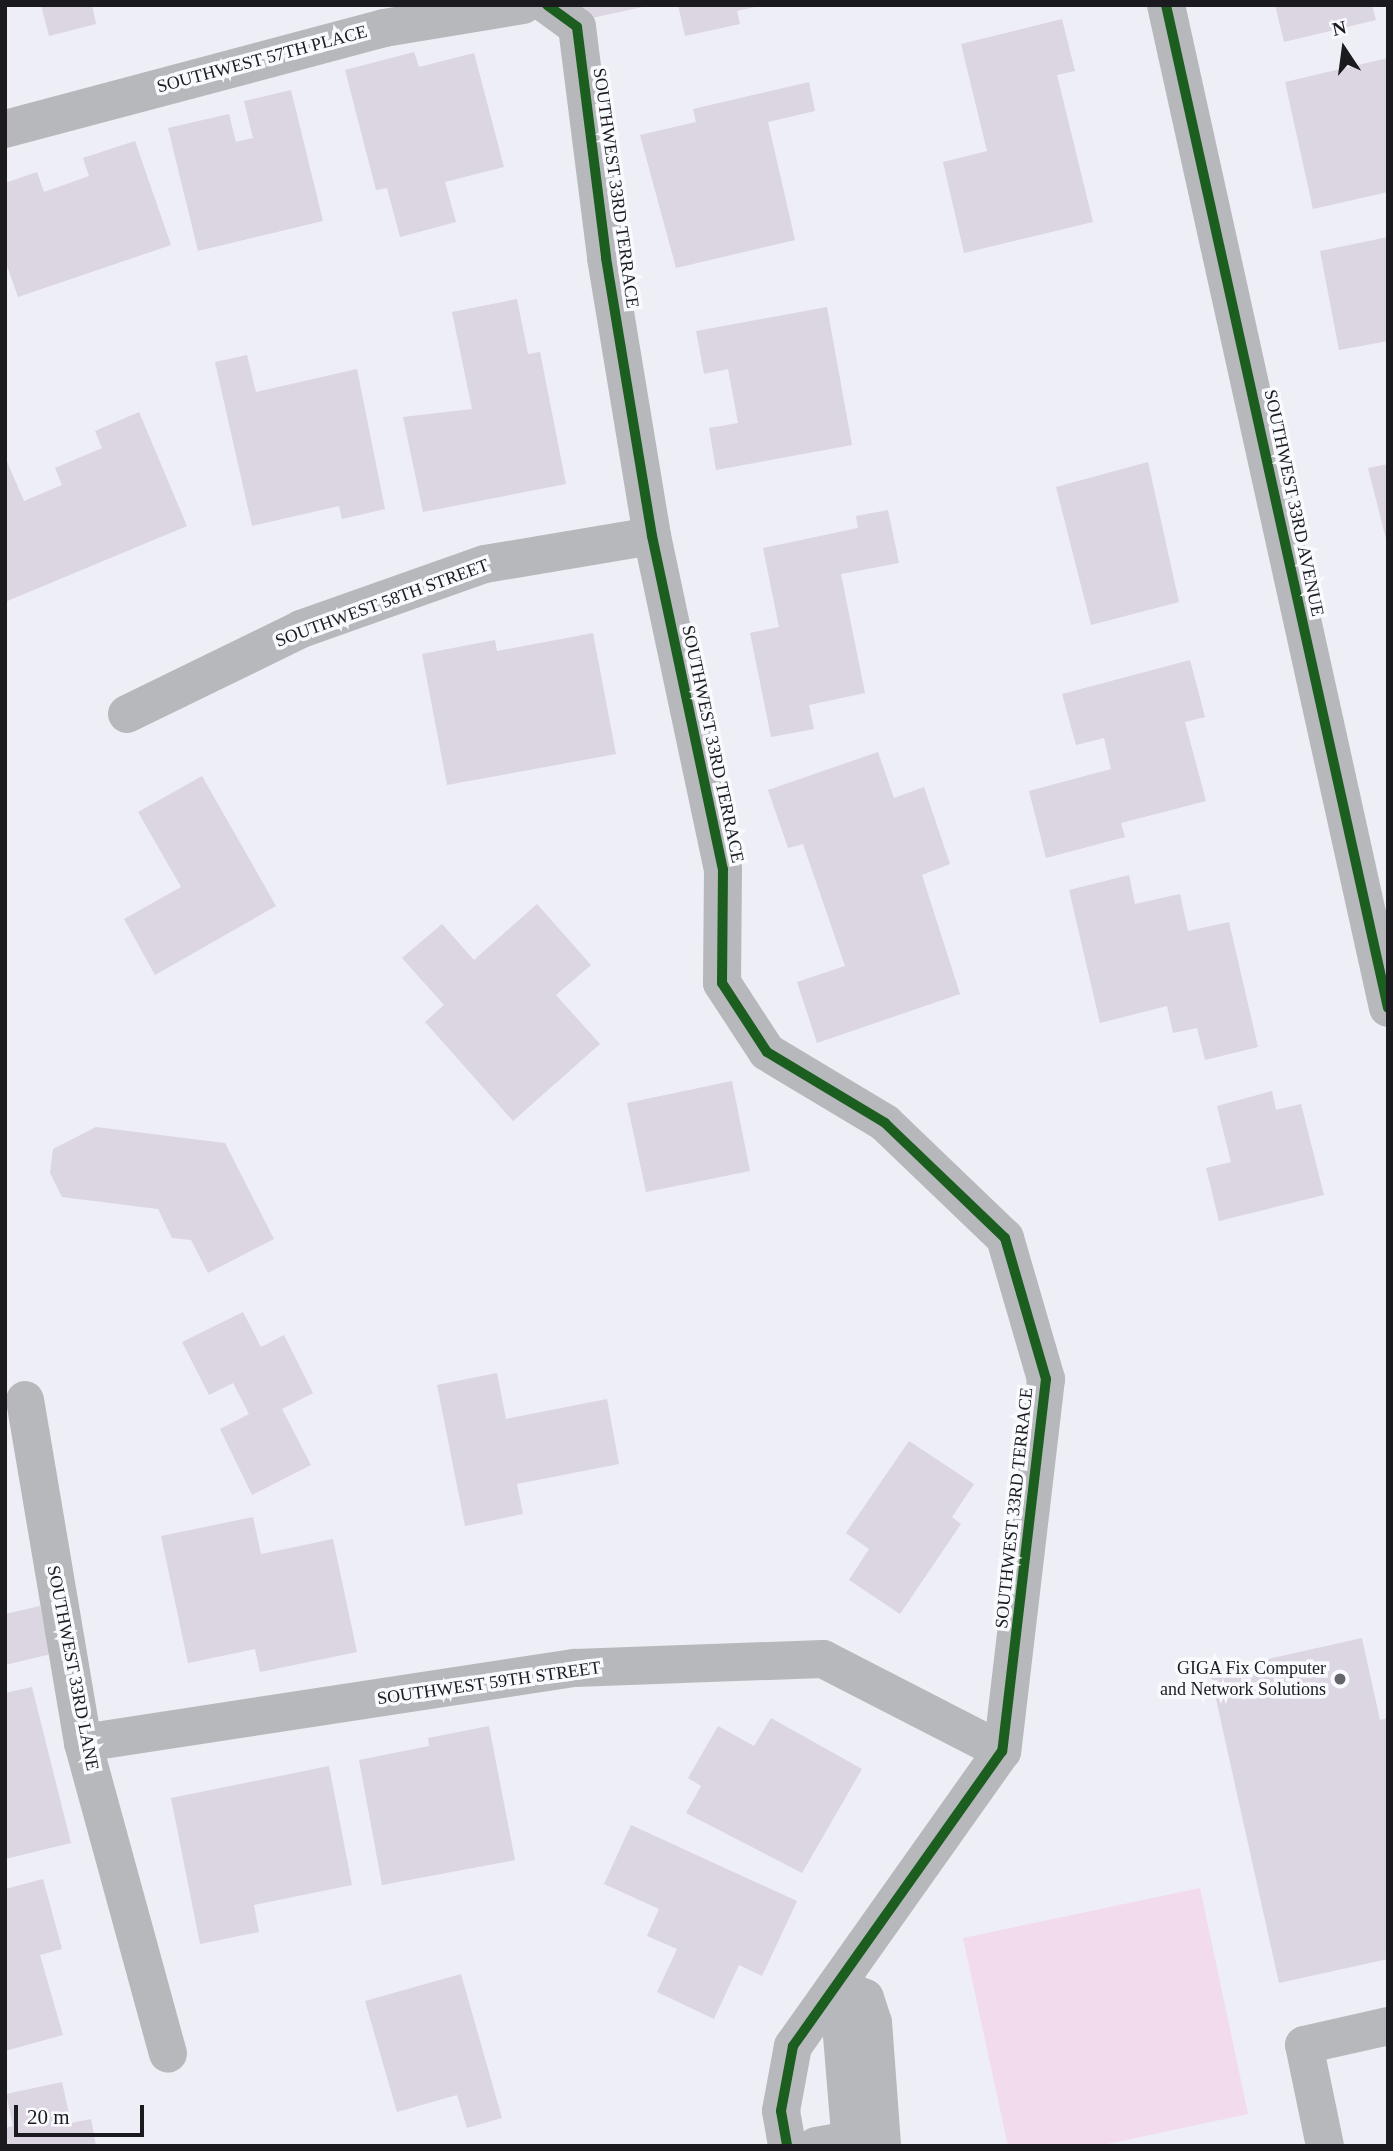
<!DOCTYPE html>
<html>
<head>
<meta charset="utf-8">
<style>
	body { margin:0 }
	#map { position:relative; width:1393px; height:2151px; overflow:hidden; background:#eeeef6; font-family:Georgia,serif }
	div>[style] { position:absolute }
	.green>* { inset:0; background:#f2dbea }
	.building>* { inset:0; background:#dcd5e2 }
	.minor>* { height:38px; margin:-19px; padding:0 19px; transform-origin:19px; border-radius:19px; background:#b7b8bb }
	.cycleway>* { height:10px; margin:-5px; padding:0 5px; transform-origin:5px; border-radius:5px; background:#1b5e20 }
	.dots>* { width:19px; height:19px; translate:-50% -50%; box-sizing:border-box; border:4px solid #f9fafd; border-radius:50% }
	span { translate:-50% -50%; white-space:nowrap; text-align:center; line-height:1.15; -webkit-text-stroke:7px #f9fafd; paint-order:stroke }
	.street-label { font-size:18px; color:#1a1a1f }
	.poi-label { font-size:18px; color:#1a1a1f }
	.right { translate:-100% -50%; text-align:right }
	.frame { position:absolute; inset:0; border:7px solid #1a1a1f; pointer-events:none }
	.north { position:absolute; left:1309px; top:14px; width:70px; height:70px; -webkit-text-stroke:5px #f9fafd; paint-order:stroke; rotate:347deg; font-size:19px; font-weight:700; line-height:28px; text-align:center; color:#1a1a1f }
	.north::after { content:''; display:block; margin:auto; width:24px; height:32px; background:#1a1a1f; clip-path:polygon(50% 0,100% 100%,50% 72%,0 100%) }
	.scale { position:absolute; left:14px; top:2105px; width:130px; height:32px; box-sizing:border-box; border:4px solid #1a1a1f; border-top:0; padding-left:9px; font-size:21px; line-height:24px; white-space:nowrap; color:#1a1a1f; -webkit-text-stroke:5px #f9fafd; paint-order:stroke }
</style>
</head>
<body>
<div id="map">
	<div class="green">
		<i style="clip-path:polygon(1200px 1888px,1248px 2114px,1098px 2146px,1008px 2146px,963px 1938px)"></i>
	</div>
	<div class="building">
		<i style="clip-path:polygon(41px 5px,92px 5px,96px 24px,49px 36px)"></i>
		<i style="clip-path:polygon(574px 5px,646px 5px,647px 6px,578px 21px)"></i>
		<i style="clip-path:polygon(678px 5px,759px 5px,759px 6px,737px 11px,740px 24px,685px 36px)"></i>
		<i style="clip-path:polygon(1275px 5px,1372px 5px,1376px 20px,1284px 42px)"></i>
		<i style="clip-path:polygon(1062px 19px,1075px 71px,1057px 75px,1093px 222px,964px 253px,943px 162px,987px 151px,961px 44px)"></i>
		<i style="clip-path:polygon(414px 52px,419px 67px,474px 53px,504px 167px,445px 182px,456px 222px,400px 237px,387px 188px,376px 190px,345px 70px)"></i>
		<i style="clip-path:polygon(1388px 58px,1388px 192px,1313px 209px,1285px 82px)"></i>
		<i style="clip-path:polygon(809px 82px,815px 111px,768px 122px,795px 240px,676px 268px,640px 135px,696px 122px,693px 109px)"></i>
		<i style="clip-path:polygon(291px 90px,323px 221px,198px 251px,168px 128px,229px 114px,236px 142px,253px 138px,244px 101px)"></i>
		<i style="clip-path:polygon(135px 141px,171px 245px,18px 297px,5px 260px,5px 183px,37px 172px,44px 192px,89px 176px,83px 158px)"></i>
		<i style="clip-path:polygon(1388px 237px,1388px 341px,1339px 350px,1320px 251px)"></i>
		<i style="clip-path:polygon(517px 299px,528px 354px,540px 352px,566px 484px,423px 512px,403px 417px,472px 409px,452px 312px)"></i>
		<i style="clip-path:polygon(827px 307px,852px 445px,716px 470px,709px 428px,738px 423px,728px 369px,704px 374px,696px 331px)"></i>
		<i style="clip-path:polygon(247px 355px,256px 392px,357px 369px,385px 509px,342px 519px,339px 506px,252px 526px,215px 362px)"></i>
		<i style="clip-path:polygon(139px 412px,187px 526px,5px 602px,5px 457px,24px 501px,62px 485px,55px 468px,102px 448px,95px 431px)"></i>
		<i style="clip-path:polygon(1148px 462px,1179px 602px,1091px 625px,1056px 487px)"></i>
		<i style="clip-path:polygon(1388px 464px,1388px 543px,1387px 543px,1368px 468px)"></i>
		<i style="clip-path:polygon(888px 510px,899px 563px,841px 574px,865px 693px,809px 705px,814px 729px,771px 737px,750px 633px,779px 627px,763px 548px,858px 528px,856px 516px)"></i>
		<i style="clip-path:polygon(593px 633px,616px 754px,447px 785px,422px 654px,495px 640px,497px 651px)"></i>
		<i style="clip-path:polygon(1190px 660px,1205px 717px,1185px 722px,1206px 801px,1121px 823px,1125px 837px,1046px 858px,1029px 791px,1111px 769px,1104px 738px,1076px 745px,1062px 694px)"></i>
		<i style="clip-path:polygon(878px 752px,894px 798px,924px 787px,950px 864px,922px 875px,960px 994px,817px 1043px,797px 982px,845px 966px,803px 844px,788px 848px,768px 790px)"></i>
		<i style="clip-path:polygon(202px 776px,276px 906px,155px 975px,124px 919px,181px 887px,138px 812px)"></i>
		<i style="clip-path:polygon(1129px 875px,1135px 904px,1180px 894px,1188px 931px,1229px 922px,1258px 1047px,1205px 1060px,1197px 1028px,1173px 1033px,1167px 1006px,1100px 1023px,1069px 890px)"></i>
		<i style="clip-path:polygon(537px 904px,591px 965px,556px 995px,600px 1044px,513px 1121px,425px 1022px,444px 1005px,402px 958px,442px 924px,474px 960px)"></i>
		<i style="clip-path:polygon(732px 1081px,750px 1171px,646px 1192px,627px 1103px)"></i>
		<i style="clip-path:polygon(1272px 1091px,1276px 1110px,1301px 1104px,1324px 1195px,1219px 1221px,1206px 1168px,1231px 1162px,1217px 1106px)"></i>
		<i style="clip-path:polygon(96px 1127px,225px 1143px,274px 1239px,208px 1273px,191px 1240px,172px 1238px,158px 1209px,62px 1197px,50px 1173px,53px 1149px)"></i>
		<i style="clip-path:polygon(243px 1312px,261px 1347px,284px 1335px,313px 1393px,282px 1409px,311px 1465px,252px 1495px,220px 1429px,249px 1414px,233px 1383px,209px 1395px,182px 1342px)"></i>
		<i style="clip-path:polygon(497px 1373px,506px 1419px,607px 1399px,619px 1464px,517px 1484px,523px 1514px,465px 1526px,437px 1385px)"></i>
		<i style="clip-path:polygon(909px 1441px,974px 1484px,952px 1517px,961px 1524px,900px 1614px,849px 1580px,869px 1549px,846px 1533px)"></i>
		<i style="clip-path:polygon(253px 1517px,261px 1554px,333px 1539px,357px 1652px,260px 1672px,255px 1649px,188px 1663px,161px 1536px)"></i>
		<i style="clip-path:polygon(40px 1606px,51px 1654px,5px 1665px,5px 1614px)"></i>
		<i style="clip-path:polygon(1362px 1638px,1380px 1720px,1388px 1718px,1388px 1959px,1279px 1983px,1210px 1672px)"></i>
		<i style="clip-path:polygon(32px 1687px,71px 1843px,5px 1859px,5px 1693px)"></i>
		<i style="clip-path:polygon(771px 1718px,862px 1769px,802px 1873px,686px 1813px,701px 1786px,688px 1778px,718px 1726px,754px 1746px)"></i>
		<i style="clip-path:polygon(489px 1726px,515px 1860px,382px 1885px,359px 1760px,429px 1746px,428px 1738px)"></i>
		<i style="clip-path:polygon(329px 1766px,352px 1885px,254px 1905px,259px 1932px,200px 1944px,171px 1798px)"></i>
		<i style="clip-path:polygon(631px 1825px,797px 1901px,762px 1976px,739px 1965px,714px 2019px,657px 1992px,677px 1949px,647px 1936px,659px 1909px,604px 1884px)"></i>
		<i style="clip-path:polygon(43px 1879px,62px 1949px,40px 1955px,63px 2035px,5px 2051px,5px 1889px)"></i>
		<i style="clip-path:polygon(461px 1974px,502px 2118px,467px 2128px,457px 2095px,397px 2112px,365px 2001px)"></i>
		<i style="clip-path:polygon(62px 2082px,71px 2123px,91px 2119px,96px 2146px,5px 2146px,5px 2128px,13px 2126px,6px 2094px)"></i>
	</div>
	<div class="minor">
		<i style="left:547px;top:5px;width:37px;rotate:36deg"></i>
		<i style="left:577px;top:27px;width:233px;rotate:82.8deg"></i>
		<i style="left:606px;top:258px;width:282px;rotate:80.6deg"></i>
		<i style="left:652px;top:536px;width:340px;rotate:78deg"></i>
		<i style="left:723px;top:869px;width:114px;rotate:90.5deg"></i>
		<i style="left:722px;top:983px;width:82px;rotate:56.9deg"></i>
		<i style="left:767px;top:1052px;width:138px;rotate:31deg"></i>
		<i style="left:885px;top:1123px;width:166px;rotate:43.8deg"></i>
		<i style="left:1005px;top:1238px;width:147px;rotate:73.8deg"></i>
		<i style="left:1046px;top:1379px;width:375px;rotate:96.7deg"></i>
		<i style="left:1002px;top:1751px;width:362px;rotate:125.3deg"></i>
		<i style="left:793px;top:2046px;width:66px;rotate:100.5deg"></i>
		<i style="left:781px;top:2111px;width:36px;rotate:80deg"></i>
		<i style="left:1166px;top:5px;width:1027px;rotate:77.52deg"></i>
		<i style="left:5px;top:129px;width:392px;rotate:-14.9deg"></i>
		<i style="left:384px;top:28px;width:141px;rotate:-9.4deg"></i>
		<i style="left:127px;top:714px;width:194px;rotate:-26deg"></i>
		<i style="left:301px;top:629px;width:195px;rotate:-19.5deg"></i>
		<i style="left:485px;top:564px;width:169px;rotate:-9.5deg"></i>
		<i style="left:25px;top:1400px;width:348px;rotate:80.4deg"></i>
		<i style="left:83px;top:1743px;width:322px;rotate:74.7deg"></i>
		<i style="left:83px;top:1743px;width:498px;rotate:-8.7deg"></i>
		<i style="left:575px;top:1668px;width:248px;rotate:-2.1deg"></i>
		<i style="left:823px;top:1659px;width:201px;rotate:27.2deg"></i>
		<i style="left:838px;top:1987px;width:29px;rotate:22deg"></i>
		<i style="left:865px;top:1998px;width:25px;rotate:72deg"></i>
		<i style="left:873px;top:2022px;width:124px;rotate:85.8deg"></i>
		<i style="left:838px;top:1987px;width:160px;rotate:85.3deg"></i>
		<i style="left:816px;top:2146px;width:35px;rotate:-10deg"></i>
		<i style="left:1325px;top:2146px;width:103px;rotate:-101.7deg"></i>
		<i style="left:1304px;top:2045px;width:86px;rotate:-12.7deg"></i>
	</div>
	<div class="cycleway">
		<i style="left:547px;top:5px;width:37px;rotate:36deg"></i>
		<i style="left:577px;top:27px;width:233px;rotate:82.8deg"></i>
		<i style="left:606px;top:258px;width:282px;rotate:80.6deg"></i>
		<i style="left:652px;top:536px;width:340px;rotate:78deg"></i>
		<i style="left:723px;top:869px;width:114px;rotate:90.5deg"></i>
		<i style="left:722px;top:983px;width:82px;rotate:56.9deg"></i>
		<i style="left:767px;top:1052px;width:138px;rotate:31deg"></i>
		<i style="left:885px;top:1123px;width:166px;rotate:43.8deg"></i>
		<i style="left:1005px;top:1238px;width:147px;rotate:73.8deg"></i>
		<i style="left:1046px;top:1379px;width:375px;rotate:96.7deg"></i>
		<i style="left:1002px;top:1751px;width:362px;rotate:125.3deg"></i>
		<i style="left:793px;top:2046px;width:66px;rotate:100.5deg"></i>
		<i style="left:781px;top:2111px;width:36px;rotate:80deg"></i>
		<i style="left:1166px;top:5px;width:1027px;rotate:77.52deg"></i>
	</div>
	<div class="dots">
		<i style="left:1340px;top:1679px;background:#64646a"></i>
	</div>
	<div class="street-label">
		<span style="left:262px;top:59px;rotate:-15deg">SOUTHWEST 57TH PLACE</span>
		<span style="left:616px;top:188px;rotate:82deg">SOUTHWEST 33RD TERRACE</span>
		<span style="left:1294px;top:503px;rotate:78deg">SOUTHWEST 33RD AVENUE</span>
		<span style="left:382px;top:603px;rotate:-20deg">SOUTHWEST 58TH STREET</span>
		<span style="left:713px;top:744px;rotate:78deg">SOUTHWEST 33RD TERRACE</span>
		<span style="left:1014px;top:1508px;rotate:-84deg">SOUTHWEST 33RD TERRACE</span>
		<span style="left:73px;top:1668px;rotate:79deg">SOUTHWEST 33RD LANE</span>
		<span style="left:489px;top:1683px;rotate:-8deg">SOUTHWEST 59TH STREET</span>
	</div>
	<div class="poi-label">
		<span class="right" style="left:1326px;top:1679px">GIGA Fix Computer<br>and Network Solutions</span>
	</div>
	<div class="frame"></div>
	<div class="north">N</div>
	<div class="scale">20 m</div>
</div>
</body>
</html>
